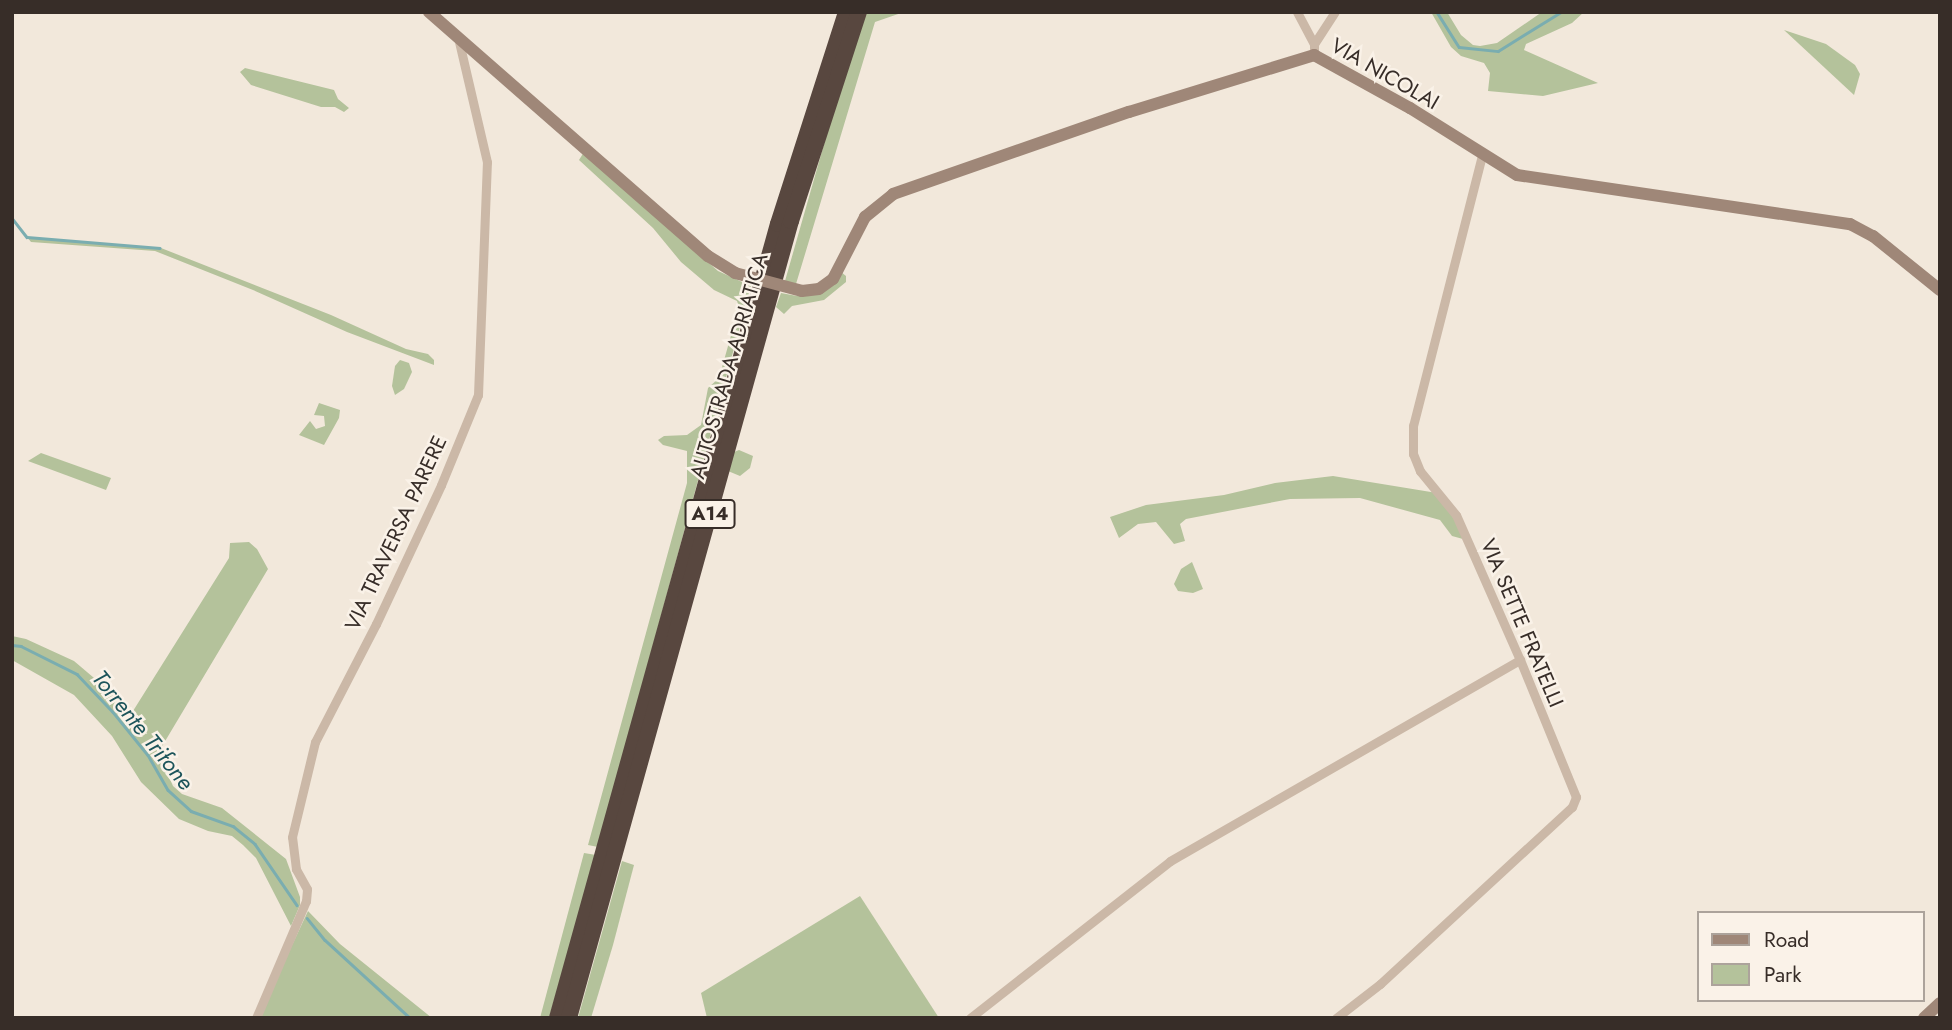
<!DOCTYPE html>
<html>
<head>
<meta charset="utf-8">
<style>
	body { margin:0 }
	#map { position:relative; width:1952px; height:1030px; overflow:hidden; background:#f2e8db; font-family:Jost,sans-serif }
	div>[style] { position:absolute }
	.green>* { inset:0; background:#b4c29b }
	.stream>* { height:2.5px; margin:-1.25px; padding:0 1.25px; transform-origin:1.25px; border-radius:1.25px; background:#7aadb0 }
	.street>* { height:9px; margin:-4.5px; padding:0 4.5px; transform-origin:4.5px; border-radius:4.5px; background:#cbb8a7 }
	.secondary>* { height:12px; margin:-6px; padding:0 6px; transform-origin:6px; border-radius:6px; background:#9f8778 }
	.highway>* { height:16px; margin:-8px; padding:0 8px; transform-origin:8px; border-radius:8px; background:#58473f }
	.secondary-bridge>* { height:12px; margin:-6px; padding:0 6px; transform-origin:6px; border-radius:6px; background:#9f8778 }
	span { translate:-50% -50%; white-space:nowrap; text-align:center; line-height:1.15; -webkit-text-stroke:5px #faf2e8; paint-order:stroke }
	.shield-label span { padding:2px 5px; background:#faf2e8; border:2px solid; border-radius:5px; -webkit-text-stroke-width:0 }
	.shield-label { font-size:19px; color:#372d28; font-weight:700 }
	.street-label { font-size:21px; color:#372d28 }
	.water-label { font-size:23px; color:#1c545a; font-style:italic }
	.frame { position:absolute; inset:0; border:14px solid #372d28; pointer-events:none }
	.legend { position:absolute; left:1697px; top:911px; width:228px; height:91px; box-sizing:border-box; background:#faf2e8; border:2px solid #aca39b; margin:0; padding:9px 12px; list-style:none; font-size:21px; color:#372d28 }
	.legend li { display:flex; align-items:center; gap:14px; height:35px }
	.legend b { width:35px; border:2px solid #aca39b }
</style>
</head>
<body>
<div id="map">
	<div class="green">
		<i style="clip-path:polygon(867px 12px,904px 12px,875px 22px,796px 284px,785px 281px,850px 53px)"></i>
		<i style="clip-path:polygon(1431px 12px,1447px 12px,1461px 35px,1473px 45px,1480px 46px,1497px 43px,1542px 12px,1584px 12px,1572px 23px,1526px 44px,1524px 50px,1598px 83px,1543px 96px,1488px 91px,1490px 73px,1484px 63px,1461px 56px,1451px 47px)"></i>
		<i style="clip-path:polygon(1784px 30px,1826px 44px,1855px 65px,1860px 74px,1854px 95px)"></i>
		<i style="clip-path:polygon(245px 68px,334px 90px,338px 99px,349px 108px,344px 112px,335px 107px,321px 107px,251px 85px,240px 72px)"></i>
		<i style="clip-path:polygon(584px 152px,718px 271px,751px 286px,598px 847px,588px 845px,687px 483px,687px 451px,663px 445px,658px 440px,664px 436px,687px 435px,701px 425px,708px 388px,719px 378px,739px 307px,737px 301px,714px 290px,681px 262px,653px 228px,579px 160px)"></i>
		<i style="clip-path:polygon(27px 237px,161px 248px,331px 315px,406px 349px,428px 354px,434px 360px,434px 365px,347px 332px,253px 290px,155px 251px,31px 242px)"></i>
		<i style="clip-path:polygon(841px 272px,846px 276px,846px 282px,824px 300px,792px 306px,784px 314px,776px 307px,781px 293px,797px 296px)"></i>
		<i style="clip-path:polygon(400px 360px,409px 363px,412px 372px,404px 389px,395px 395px,392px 386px,395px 366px)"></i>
		<i style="clip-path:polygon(319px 403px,340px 410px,339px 418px,324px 445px,299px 435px,310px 421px,316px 429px,325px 426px,324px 416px,314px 415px)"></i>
		<i style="clip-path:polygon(739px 450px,753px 456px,750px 468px,740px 476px,728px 471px,734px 452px)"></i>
		<i style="clip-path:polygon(41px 453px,111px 478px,106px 490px,28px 461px)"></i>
		<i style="clip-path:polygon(1333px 476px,1437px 493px,1454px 516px,1463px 539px,1452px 536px,1440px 520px,1360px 498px,1290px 499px,1186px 519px,1180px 524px,1185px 541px,1174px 544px,1156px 522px,1138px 524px,1119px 538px,1110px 517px,1146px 505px,1224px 495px,1275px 483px)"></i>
		<i style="clip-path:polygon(249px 542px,257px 549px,268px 569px,158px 753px,173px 786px,182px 794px,222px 808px,286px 859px,300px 897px,300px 905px,291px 926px,256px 858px,243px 845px,232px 836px,208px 831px,179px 819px,141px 782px,112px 736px,74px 695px,12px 660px,12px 636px,26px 639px,74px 661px,133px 711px,229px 558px,230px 543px)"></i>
		<i style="clip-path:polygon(1192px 562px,1203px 589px,1193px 593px,1178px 591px,1174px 584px,1181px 569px)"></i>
		<i style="clip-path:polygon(584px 853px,596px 855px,549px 1018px,540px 1018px)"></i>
		<i style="clip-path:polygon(622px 861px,634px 865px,613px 945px,591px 1018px,578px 1018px)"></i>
		<i style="clip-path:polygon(860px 896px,939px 1018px,707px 1018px,701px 993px)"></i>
		<i style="clip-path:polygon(308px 911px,340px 944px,432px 1018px,258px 1018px)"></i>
	</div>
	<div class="stream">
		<i style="left:1437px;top:12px;width:41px;rotate:57.8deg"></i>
		<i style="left:1459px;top:47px;width:39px;rotate:6deg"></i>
		<i style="left:1498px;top:51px;width:74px;rotate:-31.8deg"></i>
		<i style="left:12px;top:218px;width:24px;rotate:52deg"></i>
		<i style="left:27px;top:237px;width:133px;rotate:4.7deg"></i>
		<i style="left:12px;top:645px;width:9px;rotate:6deg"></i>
		<i style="left:21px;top:646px;width:63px;rotate:26.6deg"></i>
		<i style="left:77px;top:674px;width:52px;rotate:46.5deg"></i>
		<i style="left:113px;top:712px;width:55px;rotate:50.9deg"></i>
		<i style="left:148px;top:755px;width:40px;rotate:60.3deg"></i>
		<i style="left:168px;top:790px;width:31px;rotate:42deg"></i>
		<i style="left:191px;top:811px;width:45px;rotate:19.7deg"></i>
		<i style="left:233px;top:826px;width:28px;rotate:39deg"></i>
		<i style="left:255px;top:844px;width:74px;rotate:55.5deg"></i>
		<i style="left:307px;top:918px;width:28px;rotate:51deg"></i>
		<i style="left:325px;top:940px;width:115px;rotate:42.5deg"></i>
	</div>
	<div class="street">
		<i style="left:1297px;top:12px;width:36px;rotate:62deg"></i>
		<i style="left:1314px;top:44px;width:11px;rotate:90deg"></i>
		<i style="left:1314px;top:44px;width:38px;rotate:-57deg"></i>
		<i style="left:256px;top:1018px;width:127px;rotate:-66.9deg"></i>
		<i style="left:306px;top:901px;width:12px;rotate:-85deg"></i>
		<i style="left:307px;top:889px;width:23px;rotate:-119deg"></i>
		<i style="left:296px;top:869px;width:32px;rotate:-97deg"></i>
		<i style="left:292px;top:837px;width:98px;rotate:-76.4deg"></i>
		<i style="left:315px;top:742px;width:133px;rotate:-62.7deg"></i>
		<i style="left:376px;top:624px;width:153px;rotate:-64.9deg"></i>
		<i style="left:441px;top:485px;width:97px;rotate:-67.7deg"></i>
		<i style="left:478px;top:395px;width:233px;rotate:-87.8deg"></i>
		<i style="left:487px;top:162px;width:123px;rotate:-103.1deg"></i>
		<i style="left:970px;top:1018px;width:254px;rotate:-38.1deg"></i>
		<i style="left:1170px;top:861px;width:404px;rotate:-29.9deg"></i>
		<i style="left:1336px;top:1018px;width:56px;rotate:-37.7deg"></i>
		<i style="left:1380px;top:984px;width:261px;rotate:-42.7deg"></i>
		<i style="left:1572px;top:807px;width:11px;rotate:-68deg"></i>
		<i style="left:1576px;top:797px;width:148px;rotate:-112.2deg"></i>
		<i style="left:1520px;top:660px;width:158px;rotate:-113.8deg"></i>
		<i style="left:1456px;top:515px;width:57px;rotate:-129.3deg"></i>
		<i style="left:1420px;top:471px;width:18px;rotate:-112deg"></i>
		<i style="left:1413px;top:454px;width:28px;rotate:-90deg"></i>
		<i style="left:1413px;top:426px;width:280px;rotate:-75.7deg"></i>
	</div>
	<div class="secondary">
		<i style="left:429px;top:12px;width:371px;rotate:41.2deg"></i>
		<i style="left:708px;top:256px;width:32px;rotate:32deg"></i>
		<i style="left:802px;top:291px;width:17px;rotate:-7deg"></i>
		<i style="left:819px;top:289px;width:17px;rotate:-36deg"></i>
		<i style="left:833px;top:279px;width:70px;rotate:-62.7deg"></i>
		<i style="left:865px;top:217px;width:36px;rotate:-39deg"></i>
		<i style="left:893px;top:194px;width:250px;rotate:-19.2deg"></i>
		<i style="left:1129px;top:112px;width:194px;rotate:-17.1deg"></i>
		<i style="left:1314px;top:55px;width:110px;rotate:28.9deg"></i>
		<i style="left:1410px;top:108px;width:126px;rotate:32.1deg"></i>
		<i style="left:1517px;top:175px;width:337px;rotate:8.4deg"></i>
		<i style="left:1850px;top:224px;width:26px;rotate:28deg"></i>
		<i style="left:1873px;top:236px;width:86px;rotate:38.9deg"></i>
		<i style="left:1924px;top:1018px;width:22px;rotate:-43deg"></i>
	</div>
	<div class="highway">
		<i style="left:557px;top:1018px;width:824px;rotate:-74.45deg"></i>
		<i style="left:778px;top:224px;width:223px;rotate:-72.2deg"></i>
		<i style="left:569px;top:1018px;width:827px;rotate:-74.44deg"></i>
		<i style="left:791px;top:221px;width:220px;rotate:-72deg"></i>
	</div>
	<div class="secondary-bridge">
		<i style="left:735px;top:273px;width:69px;rotate:15deg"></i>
	</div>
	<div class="shield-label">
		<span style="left:710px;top:514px">A14</span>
	</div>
	<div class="street-label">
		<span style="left:1385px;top:74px;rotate:30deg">VIA NICOLAI</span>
		<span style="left:729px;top:366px;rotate:-74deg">AUTOSTRADA ADRIATICA</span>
		<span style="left:396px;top:533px;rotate:-65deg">VIA TRAVERSA PARERE</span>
		<span style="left:1522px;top:623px;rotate:67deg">VIA SETTE FRATELLI</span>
	</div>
	<div class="water-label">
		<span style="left:143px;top:730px;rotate:51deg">Torrente Trifone</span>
	</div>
	<div class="frame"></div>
	<ul class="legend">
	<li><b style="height:9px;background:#9f8778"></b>Road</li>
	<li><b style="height:19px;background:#b4c29b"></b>Park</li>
	</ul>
</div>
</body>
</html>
